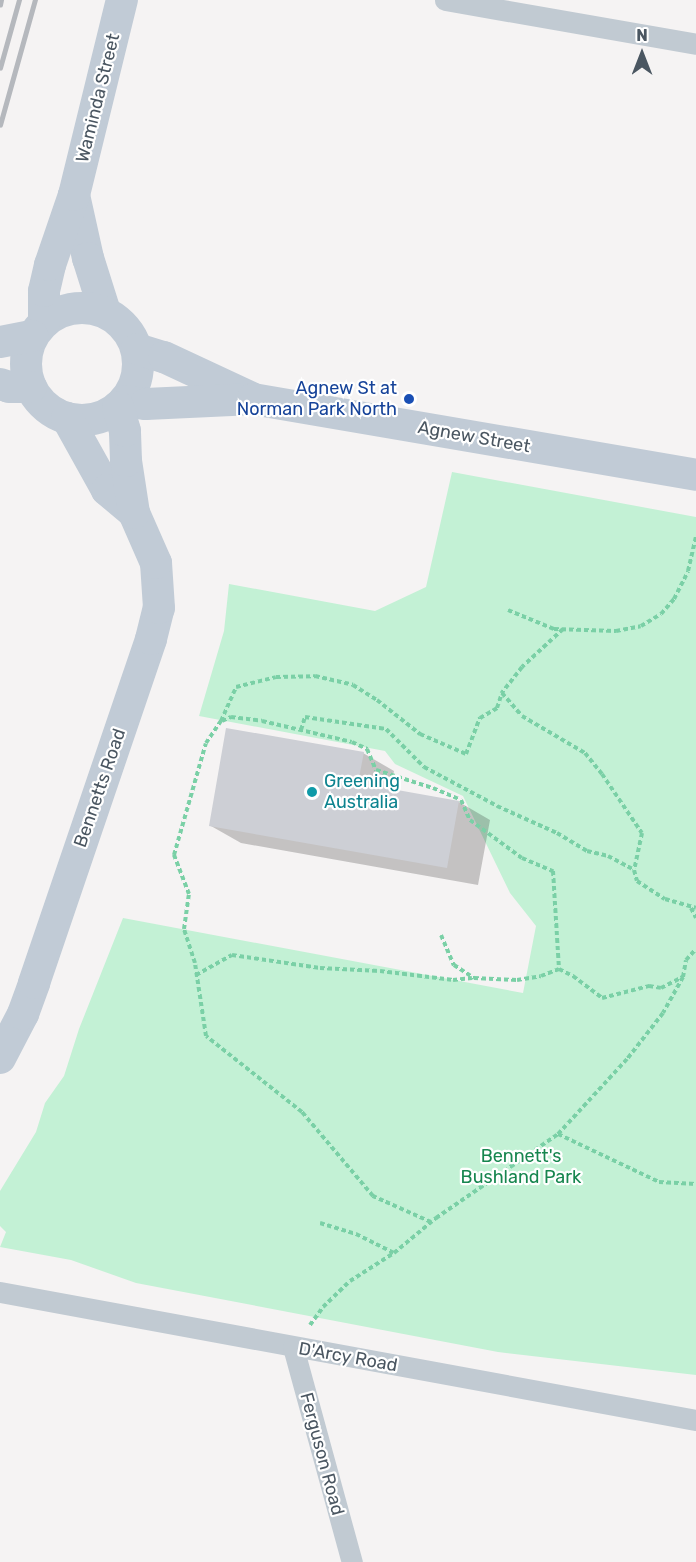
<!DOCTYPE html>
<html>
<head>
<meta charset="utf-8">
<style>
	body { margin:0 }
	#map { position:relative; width:696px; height:1562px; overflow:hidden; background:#f5f3f3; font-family:Rubik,sans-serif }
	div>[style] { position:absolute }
	.green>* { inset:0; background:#c3f1d5 }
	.shadow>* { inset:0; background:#0003 }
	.building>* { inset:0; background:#cdcfd5 }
	.path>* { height:4px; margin-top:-2px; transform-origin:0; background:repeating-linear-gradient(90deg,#7ad0a6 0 4.5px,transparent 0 7.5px) }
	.minor>* { height:21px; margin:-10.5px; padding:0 10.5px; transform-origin:10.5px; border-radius:10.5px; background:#c1cad2 }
	.secondary>* { height:32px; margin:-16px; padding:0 16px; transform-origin:16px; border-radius:16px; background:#c1cbd6 }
	.secondary>.ring { margin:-16px; padding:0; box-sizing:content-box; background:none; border:32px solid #c1cbd6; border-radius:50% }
	.rail>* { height:4.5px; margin:-2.25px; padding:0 2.25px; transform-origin:2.25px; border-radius:2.25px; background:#b5b8bd }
	.dots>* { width:16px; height:16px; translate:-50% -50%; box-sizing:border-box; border:3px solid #fff; border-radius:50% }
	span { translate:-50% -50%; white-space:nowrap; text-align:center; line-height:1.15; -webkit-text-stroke:4.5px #fff; paint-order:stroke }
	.street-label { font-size:18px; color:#4a5661 }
	.transit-label { font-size:18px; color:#164399 }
	.right { translate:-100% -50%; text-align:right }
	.culture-label { font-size:18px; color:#0d838f }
	.left { translate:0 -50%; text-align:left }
	.park-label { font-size:18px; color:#17864f }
	.north { position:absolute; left:612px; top:24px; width:60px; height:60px; -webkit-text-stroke:4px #fff; paint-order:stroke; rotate:0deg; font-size:16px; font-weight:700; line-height:24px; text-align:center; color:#4a5661 }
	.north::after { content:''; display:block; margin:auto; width:21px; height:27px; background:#4a5661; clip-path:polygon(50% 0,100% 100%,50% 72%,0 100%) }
</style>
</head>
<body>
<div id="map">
	<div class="green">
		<i style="clip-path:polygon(452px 472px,696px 517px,696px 1375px,498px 1352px,136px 1283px,71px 1260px,0 1247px,6px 1232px,0 1226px,0 1191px,36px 1132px,45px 1103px,64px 1076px,79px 1029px,123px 918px,523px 993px,536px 926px,510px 893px,463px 796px,395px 764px,385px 751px,199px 716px,224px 631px,229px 584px,375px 611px,426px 587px)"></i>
	</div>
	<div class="shadow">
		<i style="clip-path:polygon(363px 753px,394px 771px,390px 790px,459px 802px,490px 820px,478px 885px,241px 843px,211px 826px)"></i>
	</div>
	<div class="building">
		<i style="clip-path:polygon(226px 728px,364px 752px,358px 783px,459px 801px,447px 868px,209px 826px)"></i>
	</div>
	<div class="path">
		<i style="left:508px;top:610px;width:50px;rotate:22.4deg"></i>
		<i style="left:554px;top:629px;width:62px;rotate:1.8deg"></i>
		<i style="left:616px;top:631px;width:25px;rotate:-11deg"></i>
		<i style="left:641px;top:626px;width:23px;rotate:-31deg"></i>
		<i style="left:661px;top:614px;width:20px;rotate:-49deg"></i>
		<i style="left:674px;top:599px;width:31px;rotate:-63deg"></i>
		<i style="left:688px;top:571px;width:35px;rotate:-77deg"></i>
		<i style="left:563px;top:629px;width:56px;rotate:137.2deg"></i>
		<i style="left:522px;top:667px;width:33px;rotate:128deg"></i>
		<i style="left:502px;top:693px;width:30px;rotate:49deg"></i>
		<i style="left:522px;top:716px;width:73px;rotate:30.4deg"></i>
		<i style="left:585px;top:753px;width:27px;rotate:51deg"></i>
		<i style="left:602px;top:774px;width:71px;rotate:55.9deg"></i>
		<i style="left:642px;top:833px;width:38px;rotate:102deg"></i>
		<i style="left:222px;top:721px;width:10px;rotate:-24deg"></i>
		<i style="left:231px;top:717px;width:31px;rotate:7deg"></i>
		<i style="left:262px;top:721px;width:92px;rotate:13.1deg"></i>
		<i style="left:352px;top:742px;width:17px;rotate:25deg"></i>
		<i style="left:367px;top:749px;width:23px;rotate:67deg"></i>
		<i style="left:376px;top:770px;width:60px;rotate:17.5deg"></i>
		<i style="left:433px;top:788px;width:30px;rotate:23deg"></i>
		<i style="left:461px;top:800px;width:22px;rotate:66deg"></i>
		<i style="left:470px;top:820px;width:64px;rotate:36.2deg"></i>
		<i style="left:522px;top:858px;width:34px;rotate:23deg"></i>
		<i style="left:553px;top:871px;width:98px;rotate:86.5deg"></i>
		<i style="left:301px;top:730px;width:14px;rotate:-73deg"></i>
		<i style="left:305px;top:717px;width:82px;rotate:8.4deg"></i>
		<i style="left:386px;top:729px;width:54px;rotate:45deg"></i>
		<i style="left:424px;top:767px;width:83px;rotate:28.1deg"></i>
		<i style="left:497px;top:806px;width:66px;rotate:24.2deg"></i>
		<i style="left:557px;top:833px;width:35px;rotate:31deg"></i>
		<i style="left:587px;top:851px;width:22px;rotate:13deg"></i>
		<i style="left:608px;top:856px;width:30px;rotate:28deg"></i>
		<i style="left:634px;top:870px;width:11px;rotate:75deg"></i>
		<i style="left:637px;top:881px;width:33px;rotate:33deg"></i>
		<i style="left:665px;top:899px;width:32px;rotate:16deg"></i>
		<i style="left:691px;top:908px;width:11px;rotate:63deg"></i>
		<i style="left:441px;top:935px;width:33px;rotate:67deg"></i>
		<i style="left:454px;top:965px;width:24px;rotate:33deg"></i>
		<i style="left:474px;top:978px;width:43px;rotate:2.7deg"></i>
		<i style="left:517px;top:980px;width:24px;rotate:-9deg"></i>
		<i style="left:541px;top:976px;width:19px;rotate:-21deg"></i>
		<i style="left:559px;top:969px;width:16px;rotate:27deg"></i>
		<i style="left:573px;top:976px;width:36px;rotate:37deg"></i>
		<i style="left:602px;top:998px;width:49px;rotate:-14.3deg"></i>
		<i style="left:649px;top:986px;width:12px;rotate:9deg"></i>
		<i style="left:661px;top:988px;width:25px;rotate:-27deg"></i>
		<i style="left:683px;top:977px;width:17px;rotate:-80deg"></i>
		<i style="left:686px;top:960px;width:15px;rotate:-48deg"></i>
		<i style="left:196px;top:975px;width:41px;rotate:-29.1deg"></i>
		<i style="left:232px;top:955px;width:89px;rotate:8.4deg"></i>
		<i style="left:320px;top:968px;width:60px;rotate:2.9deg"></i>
		<i style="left:380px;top:971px;width:74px;rotate:7deg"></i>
		<i style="left:453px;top:980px;width:19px;rotate:-6deg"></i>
		<i style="left:683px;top:977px;width:41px;rotate:119.1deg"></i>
		<i style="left:663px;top:1013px;width:58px;rotate:128deg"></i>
		<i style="left:627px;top:1059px;width:102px;rotate:132.6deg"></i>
		<i style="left:558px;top:1134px;width:112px;rotate:25.4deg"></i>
		<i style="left:659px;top:1182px;width:37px;rotate:3deg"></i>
		<i style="left:431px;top:1222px;width:64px;rotate:-155.9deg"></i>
		<i style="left:373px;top:1196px;width:110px;rotate:-130.2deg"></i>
		<i style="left:302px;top:1112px;width:122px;rotate:-141.6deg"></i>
		<i style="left:206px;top:1036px;width:74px;rotate:-98.6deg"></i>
		<i style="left:195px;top:963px;width:36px;rotate:-108deg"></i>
		<i style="left:184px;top:929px;width:35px;rotate:-82deg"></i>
		<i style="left:189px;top:894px;width:42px;rotate:-111deg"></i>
		<i style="left:174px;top:855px;width:116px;rotate:-74.1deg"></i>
		<i style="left:206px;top:743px;width:27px;rotate:-56deg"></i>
		<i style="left:221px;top:721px;width:37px;rotate:-66deg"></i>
		<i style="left:236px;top:687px;width:41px;rotate:-14deg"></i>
		<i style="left:276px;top:677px;width:39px;rotate:-1deg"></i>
		<i style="left:315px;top:676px;width:39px;rotate:13deg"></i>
		<i style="left:353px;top:685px;width:28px;rotate:32deg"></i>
		<i style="left:377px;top:700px;width:55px;rotate:38.3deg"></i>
		<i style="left:420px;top:734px;width:50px;rotate:23.5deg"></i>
		<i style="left:466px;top:754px;width:39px;rotate:-69deg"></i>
		<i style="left:480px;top:718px;width:20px;rotate:-30deg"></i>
		<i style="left:497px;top:708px;width:16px;rotate:-72deg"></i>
		<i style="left:320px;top:1223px;width:38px;rotate:17deg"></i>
		<i style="left:356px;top:1234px;width:42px;rotate:26.6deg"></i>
		<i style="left:310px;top:1325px;width:22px;rotate:-54deg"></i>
		<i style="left:323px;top:1307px;width:37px;rotate:-44deg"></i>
		<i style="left:350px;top:1281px;width:52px;rotate:-32.5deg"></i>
		<i style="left:394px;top:1253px;width:55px;rotate:-39.8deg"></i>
		<i style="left:436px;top:1218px;width:148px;rotate:-34.5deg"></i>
	</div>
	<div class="minor">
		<i style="left:445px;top:0;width:255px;rotate:9.9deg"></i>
		<i style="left:0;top:1292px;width:708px;rotate:10.42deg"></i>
		<i style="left:293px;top:1347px;width:223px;rotate:74.7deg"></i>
	</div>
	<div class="secondary">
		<i style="left:74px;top:195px;width:65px;rotate:77.5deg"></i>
		<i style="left:88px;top:258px;width:57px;rotate:72.5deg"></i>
		<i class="ring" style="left:26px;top:308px;width:80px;height:80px"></i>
		<i style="left:44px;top:322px;width:31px;rotate:-90deg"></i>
		<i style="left:44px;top:291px;width:27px;rotate:-77deg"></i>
		<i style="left:50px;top:265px;width:74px;rotate:-71.1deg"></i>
		<i style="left:74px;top:195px;width:201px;rotate:-76.2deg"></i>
		<i style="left:0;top:342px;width:33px;rotate:-11deg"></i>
		<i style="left:137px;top:349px;width:28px;rotate:17deg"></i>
		<i style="left:164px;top:357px;width:97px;rotate:25deg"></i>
		<i style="left:0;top:384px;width:9px;rotate:18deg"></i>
		<i style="left:9px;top:387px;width:22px"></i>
		<i style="left:124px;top:401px;width:22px;rotate:8deg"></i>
		<i style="left:146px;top:404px;width:107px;rotate:-2.7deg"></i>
		<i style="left:253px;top:399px;width:449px;rotate:9.7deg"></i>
		<i style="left:67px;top:418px;width:82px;rotate:60.9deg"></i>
		<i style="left:107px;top:490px;width:35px;rotate:40deg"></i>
		<i style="left:0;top:1058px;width:50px;rotate:-62.4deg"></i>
		<i style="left:23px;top:1014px;width:33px;rotate:-70deg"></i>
		<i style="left:34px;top:983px;width:363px;rotate:-71.2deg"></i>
		<i style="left:151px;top:639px;width:32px;rotate:-76deg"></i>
		<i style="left:159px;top:608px;width:45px;rotate:-93.8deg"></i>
		<i style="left:156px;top:563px;width:55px;rotate:-113.7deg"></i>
		<i style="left:134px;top:513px;width:53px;rotate:-98.7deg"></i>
		<i style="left:126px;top:461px;width:30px;rotate:-92deg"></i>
		<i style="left:125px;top:431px;width:25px;rotate:-106deg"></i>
	</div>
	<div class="rail">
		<i style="left:0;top:5px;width:5px;rotate:-79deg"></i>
		<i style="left:0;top:68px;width:71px;rotate:-74.4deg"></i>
		<i style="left:0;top:125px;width:130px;rotate:-74.4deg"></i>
	</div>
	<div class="dots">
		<i style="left:409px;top:399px;background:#1a4fb4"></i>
		<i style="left:312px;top:792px;background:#0f9aa8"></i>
	</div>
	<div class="street-label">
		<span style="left:98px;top:98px;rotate:-76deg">Waminda Street</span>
		<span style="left:474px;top:437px;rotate:10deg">Agnew Street</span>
		<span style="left:100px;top:788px;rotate:-71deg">Bennetts Road</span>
		<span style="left:348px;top:1357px;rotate:10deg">D'Arcy Road</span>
		<span style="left:322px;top:1454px;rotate:75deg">Ferguson Road</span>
	</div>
	<div class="transit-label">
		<span class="right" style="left:397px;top:399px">Agnew St at<br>Norman Park North</span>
	</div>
	<div class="culture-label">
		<span class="left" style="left:324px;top:792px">Greening<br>Australia</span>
	</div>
	<div class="park-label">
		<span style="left:521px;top:1167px">Bennett's<br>Bushland Park</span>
	</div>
	<div class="north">N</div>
</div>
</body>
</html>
